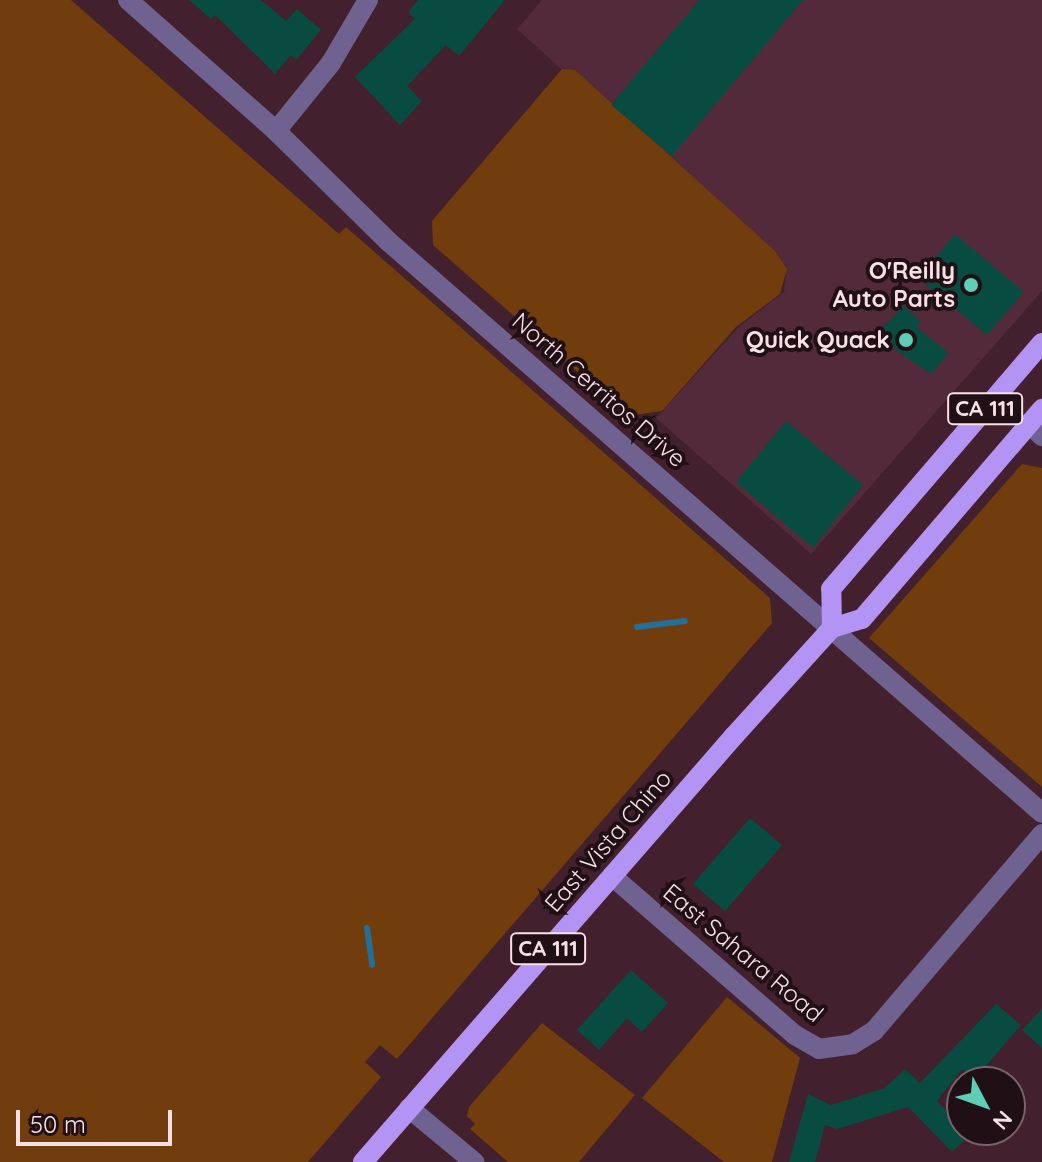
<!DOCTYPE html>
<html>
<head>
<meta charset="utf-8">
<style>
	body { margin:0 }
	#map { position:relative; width:1042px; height:1162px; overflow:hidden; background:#43202d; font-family:Quicksand,sans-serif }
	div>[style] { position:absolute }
	.built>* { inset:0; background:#532a39 }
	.green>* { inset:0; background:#713d0c }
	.stream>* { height:6px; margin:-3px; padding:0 3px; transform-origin:3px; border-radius:3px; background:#246f9a }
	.building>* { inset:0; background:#084c41 }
	.street>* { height:20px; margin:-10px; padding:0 10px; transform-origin:10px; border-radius:10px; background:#706290 }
	.primary>* { height:20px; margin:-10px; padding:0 10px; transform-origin:10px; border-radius:10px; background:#b393f4 }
	.dots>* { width:22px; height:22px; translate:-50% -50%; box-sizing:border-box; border:4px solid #201015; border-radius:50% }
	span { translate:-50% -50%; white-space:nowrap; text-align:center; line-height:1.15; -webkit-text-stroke:8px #201015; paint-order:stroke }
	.shield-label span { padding:2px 6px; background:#201015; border:2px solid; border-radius:6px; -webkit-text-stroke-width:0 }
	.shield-label { font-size:22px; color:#f9e0e7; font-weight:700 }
	.poi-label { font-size:24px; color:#f9e0e7; font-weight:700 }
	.right { translate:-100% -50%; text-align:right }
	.street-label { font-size:24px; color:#f9e0e7 }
	.north { position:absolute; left:946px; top:1066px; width:80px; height:80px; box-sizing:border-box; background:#201015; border:2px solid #776369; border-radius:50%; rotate:131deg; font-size:22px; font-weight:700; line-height:32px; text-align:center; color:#f9e0e7 }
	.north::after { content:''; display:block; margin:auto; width:28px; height:36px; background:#5eceb7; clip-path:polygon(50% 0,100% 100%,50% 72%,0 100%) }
	.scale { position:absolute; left:16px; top:1110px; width:156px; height:36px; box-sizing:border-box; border:4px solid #f9e0e7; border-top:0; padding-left:10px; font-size:24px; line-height:28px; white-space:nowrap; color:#f9e0e7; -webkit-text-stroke:6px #201015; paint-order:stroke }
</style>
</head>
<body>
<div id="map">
	<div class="built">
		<i style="clip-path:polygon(542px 0,1042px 0,1042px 291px,811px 554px,656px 418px,740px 326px,784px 292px,786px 272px,517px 29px)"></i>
	</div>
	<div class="green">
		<i style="clip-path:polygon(0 0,71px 0,339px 234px,346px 227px,770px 598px,772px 623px,397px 1059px,380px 1045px,365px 1062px,381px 1077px,308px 1162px,0 1162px)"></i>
		<i style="clip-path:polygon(562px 69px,575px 70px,775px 251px,787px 269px,780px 294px,736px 327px,662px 411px,628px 416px,433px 245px,432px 221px)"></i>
		<i style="clip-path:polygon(1022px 464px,1042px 468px,1042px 787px,869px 638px)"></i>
		<i style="clip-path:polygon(727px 997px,800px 1058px,772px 1162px,724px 1162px,642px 1098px)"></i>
		<i style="clip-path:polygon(542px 1023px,635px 1095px,579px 1162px,508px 1162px,470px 1129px,475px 1124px,467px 1116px,469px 1107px)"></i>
	</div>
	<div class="stream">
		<i style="left:637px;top:627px;width:48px;rotate:-7.1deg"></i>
		<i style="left:367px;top:928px;width:37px;rotate:82deg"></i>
	</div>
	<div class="building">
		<i style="clip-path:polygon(189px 0,261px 0,286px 21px,297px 9px,321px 30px,296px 60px,291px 55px,275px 74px,215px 15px,211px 19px)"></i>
		<i style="clip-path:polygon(418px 0,505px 0,459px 56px,446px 45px,407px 86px,422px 101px,400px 125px,355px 77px,415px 19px,408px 12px)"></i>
		<i style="clip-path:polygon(699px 0,803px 0,672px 156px,611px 105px)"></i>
		<i style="clip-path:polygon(955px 234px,1024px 292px,987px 335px,918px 278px)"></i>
		<i style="clip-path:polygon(904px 306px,921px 322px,916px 327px,949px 353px,931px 374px,875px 336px)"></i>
		<i style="clip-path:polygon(786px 421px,863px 485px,813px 548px,736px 482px)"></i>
		<i style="clip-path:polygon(750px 818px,782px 845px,725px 911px,693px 884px)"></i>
		<i style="clip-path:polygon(631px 970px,668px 1003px,642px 1032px,627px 1018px,599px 1050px,577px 1030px)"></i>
		<i style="clip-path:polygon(996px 1004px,1021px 1025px,974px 1080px,962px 1069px,937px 1101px,970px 1135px,952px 1152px,908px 1107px,837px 1129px,825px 1125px,815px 1162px,789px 1162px,808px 1094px,831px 1105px,885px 1088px,905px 1069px,920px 1083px)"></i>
		<i style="clip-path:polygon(1042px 1009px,1042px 1048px,1022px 1030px)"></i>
	</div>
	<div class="street">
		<i style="left:128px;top:0;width:198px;rotate:41.5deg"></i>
		<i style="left:276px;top:131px;width:158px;rotate:44.5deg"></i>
		<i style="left:389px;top:242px;width:867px;rotate:41.17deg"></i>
		<i style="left:276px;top:131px;width:87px;rotate:-51deg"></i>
		<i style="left:331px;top:63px;width:73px;rotate:-59.6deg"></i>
		<i style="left:1029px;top:424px;width:18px;rotate:43deg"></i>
		<i style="left:612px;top:876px;width:242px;rotate:41deg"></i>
		<i style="left:795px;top:1035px;width:28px;rotate:30deg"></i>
		<i style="left:819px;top:1049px;width:34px;rotate:-8deg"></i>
		<i style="left:853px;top:1044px;width:25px;rotate:-32deg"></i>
		<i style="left:874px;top:1031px;width:259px;rotate:-49.5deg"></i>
		<i style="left:409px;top:1108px;width:85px;rotate:39.7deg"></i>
	</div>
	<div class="primary">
		<i style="left:832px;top:628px;width:39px;rotate:-91deg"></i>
		<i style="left:831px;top:589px;width:324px;rotate:-49.4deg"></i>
		<i style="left:363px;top:1162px;width:565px;rotate:-48.95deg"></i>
		<i style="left:734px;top:736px;width:146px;rotate:-47.8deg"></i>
		<i style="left:832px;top:628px;width:31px;rotate:-17deg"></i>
		<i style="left:862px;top:619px;width:277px;rotate:-49.4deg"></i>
	</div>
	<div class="dots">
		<i style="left:971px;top:285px;background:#5eceb7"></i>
		<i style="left:906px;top:340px;background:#5eceb7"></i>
	</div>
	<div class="shield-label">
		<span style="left:985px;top:409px">CA 111</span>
		<span style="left:548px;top:949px">CA 111</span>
	</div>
	<div class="poi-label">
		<span class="right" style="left:955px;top:285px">O'Reilly<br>Auto Parts</span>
		<span class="right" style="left:890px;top:340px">Quick Quack</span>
	</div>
	<div class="street-label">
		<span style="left:599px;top:390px;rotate:41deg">North Cerritos Drive</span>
		<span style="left:608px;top:841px;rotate:-49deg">East Vista Chino</span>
		<span style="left:743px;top:953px;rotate:40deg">East Sahara Road</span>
	</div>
	<div class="north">N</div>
	<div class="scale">50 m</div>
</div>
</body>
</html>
